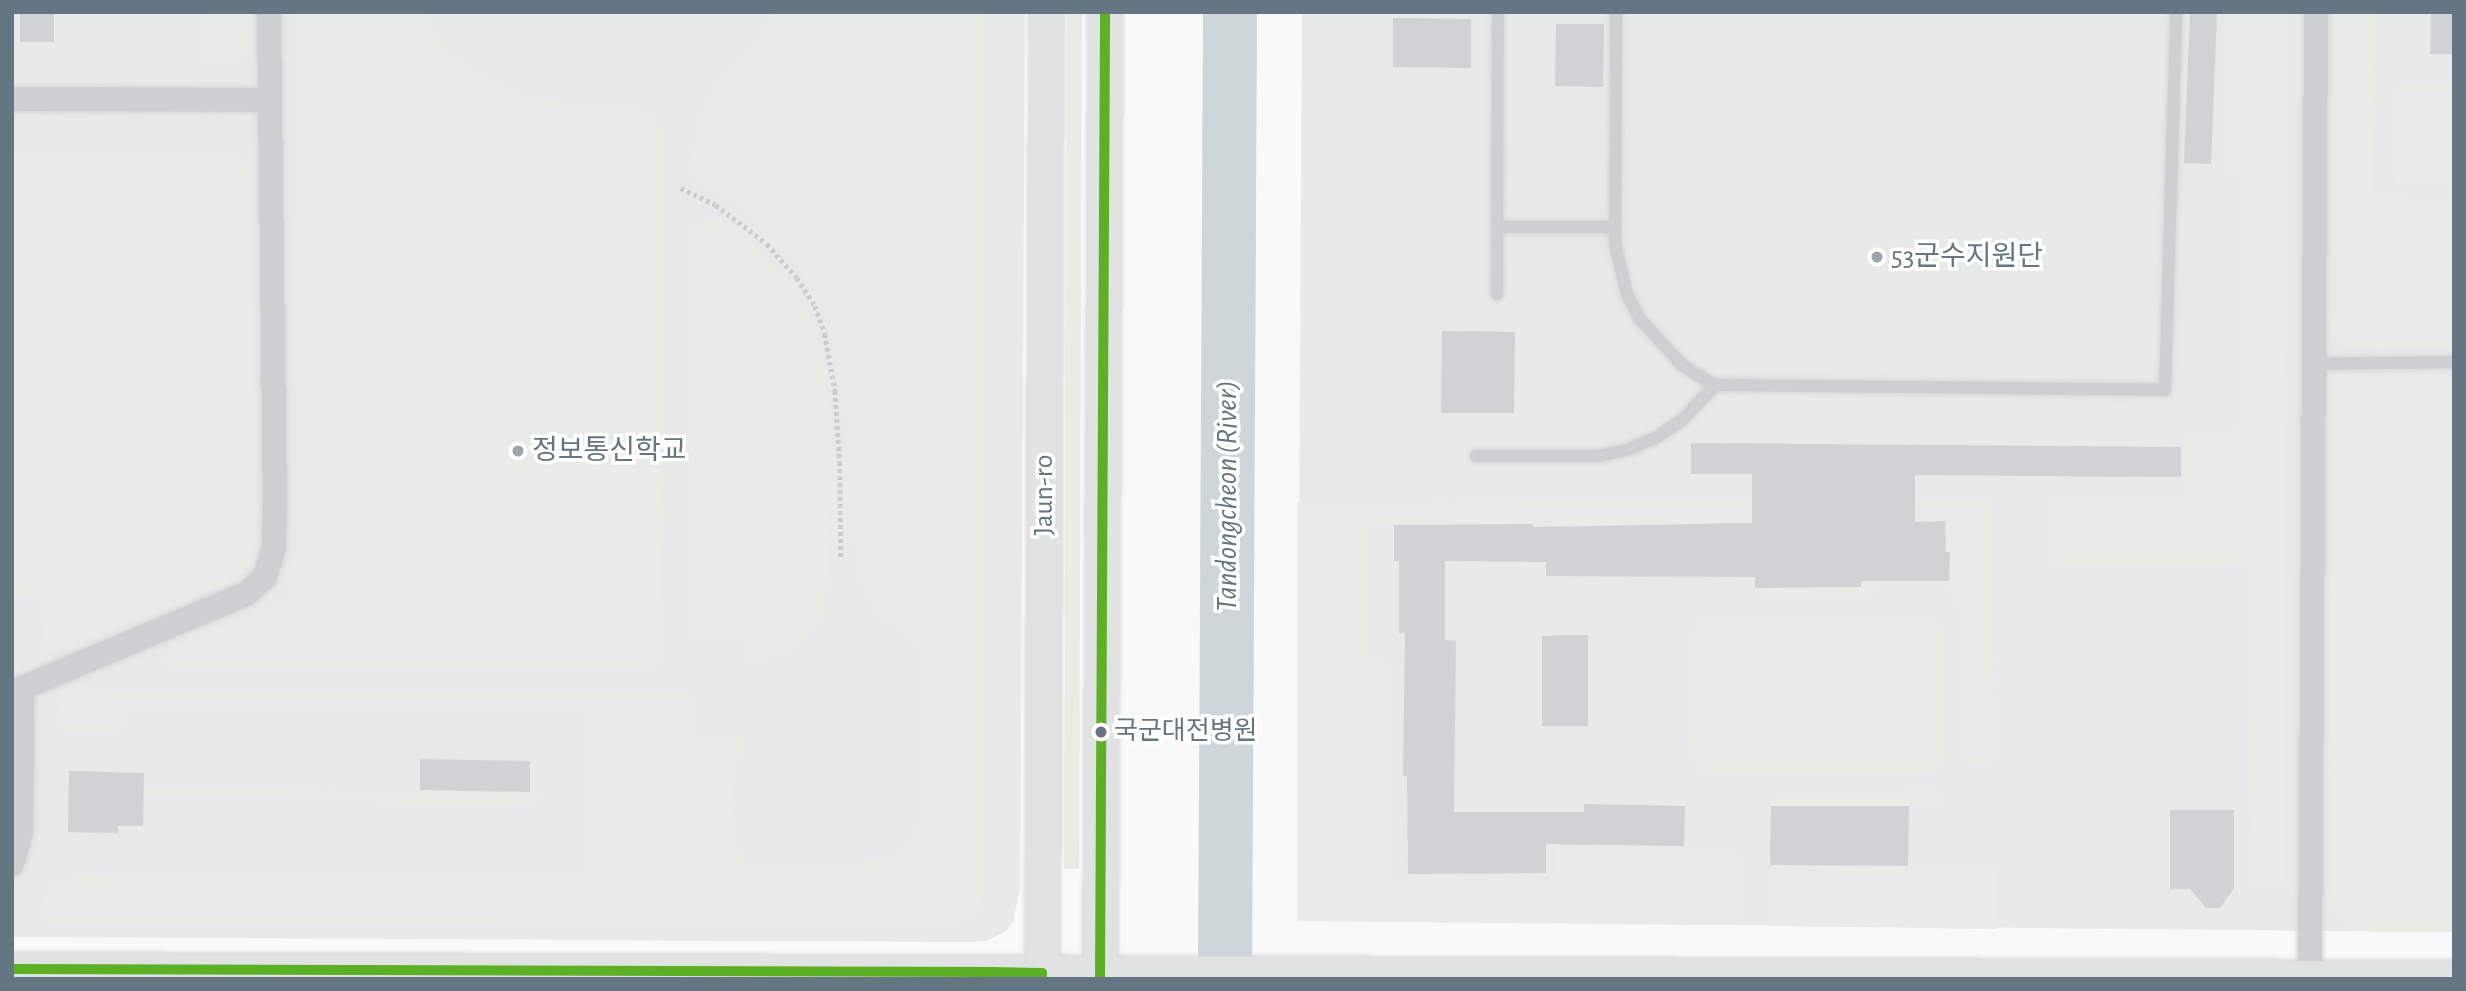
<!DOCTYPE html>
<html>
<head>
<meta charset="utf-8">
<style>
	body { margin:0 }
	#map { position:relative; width:2466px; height:991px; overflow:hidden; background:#f9f9f9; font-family:"Alegreya Sans","Noto Sans KR",sans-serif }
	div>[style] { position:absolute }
	.built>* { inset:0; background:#e8e9e9 }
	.green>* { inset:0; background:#e8ebe6 }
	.river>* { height:54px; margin:-27px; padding:0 27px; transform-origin:27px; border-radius:27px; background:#ced6d9 }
	.building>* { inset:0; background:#d0d2d3 }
	.path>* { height:4.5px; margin-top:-2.25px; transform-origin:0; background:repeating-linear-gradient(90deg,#cbcccd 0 3.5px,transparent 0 7px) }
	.roads { filter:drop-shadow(0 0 2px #d5d6d7) drop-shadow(0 0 2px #d5d6d7) }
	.lane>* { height:12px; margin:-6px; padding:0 6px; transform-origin:6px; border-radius:6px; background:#cecfd0 }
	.street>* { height:24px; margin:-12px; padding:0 12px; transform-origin:12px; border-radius:12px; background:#cecfd0 }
	.secondary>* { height:33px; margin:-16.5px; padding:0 16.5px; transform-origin:16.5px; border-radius:16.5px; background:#e1e2e2 }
	.bus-1>* { height:10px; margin:-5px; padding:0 5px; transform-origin:5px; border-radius:5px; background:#5bb025 }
	.dots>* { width:19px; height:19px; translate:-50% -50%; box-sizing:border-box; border:4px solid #fff; border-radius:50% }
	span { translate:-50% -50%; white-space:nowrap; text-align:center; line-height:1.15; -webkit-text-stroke:7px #fff; paint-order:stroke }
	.bus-label { font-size:26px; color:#657683 }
	.left { translate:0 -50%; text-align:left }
	.poi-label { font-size:28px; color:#657683 }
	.street-label { font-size:28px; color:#657683 }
	.water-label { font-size:30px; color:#60757c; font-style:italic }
	.frame { position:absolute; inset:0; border:14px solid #657683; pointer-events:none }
</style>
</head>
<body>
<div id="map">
	<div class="built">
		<i style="clip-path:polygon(12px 12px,1025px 12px,1020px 889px,1013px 922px,1006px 931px,986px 941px,970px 942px,12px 937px)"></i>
		<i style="clip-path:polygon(1302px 12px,2454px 12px,2454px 932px,1297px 921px)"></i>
	</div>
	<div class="green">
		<i style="clip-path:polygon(209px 12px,251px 12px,251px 31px,241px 59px,236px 63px,199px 66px,198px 19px,209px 19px)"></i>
		<i style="clip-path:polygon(296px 12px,424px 12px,445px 51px,519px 95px,573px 103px,637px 106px,652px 115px,663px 133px,666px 157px,659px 663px,654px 667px,168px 668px,160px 663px,167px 651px,286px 598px,292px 584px)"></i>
		<i style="clip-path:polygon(774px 12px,984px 12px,982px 890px,978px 912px,963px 923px,945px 927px,48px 924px,42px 916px,42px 903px,48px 887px,63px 878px,124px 874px,586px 873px,586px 713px,123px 713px,123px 732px,65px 733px,58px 727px,59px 693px,67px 686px,126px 693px,691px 693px,692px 737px,746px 736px,736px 764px,731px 804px,736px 839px,745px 867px,886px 860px,909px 845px,921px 810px,922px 650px,876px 614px,860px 580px,848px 516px,849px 468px,844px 400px,832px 334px,820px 300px,794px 263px,741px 208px,695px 179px,689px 165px,703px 107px,720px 78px,746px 53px)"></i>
		<i style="clip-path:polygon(1067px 12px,1082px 12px,1079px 869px,1064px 869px)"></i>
		<i style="clip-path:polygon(2224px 12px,2289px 12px,2284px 499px,2284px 887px,2251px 887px,2249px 565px,2051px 565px,2050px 498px,2185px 498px,2185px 430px,2239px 430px,2239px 174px,2222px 174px)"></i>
		<i style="clip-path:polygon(2334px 12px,2374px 12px,2372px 197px,2454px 198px,2454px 349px,2341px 347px,2330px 341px)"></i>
		<i style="clip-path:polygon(2397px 84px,2454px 85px,2454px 186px,2396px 186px)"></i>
		<i style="clip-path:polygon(12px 152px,226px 152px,238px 156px,253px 178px,254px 536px,251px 565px,244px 576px,234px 582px,73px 645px,43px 654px,42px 596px,12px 595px)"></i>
		<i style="clip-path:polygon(714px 218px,726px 224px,772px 263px,794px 289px,808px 316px,818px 344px,827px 386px,831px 443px,828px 579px,822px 620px,800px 645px,768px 660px,744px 666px,743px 638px,690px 639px,689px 241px,693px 225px)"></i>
		<i style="clip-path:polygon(2327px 376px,2454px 377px,2454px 932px,2371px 932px,2350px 926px,2337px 917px,2330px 903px)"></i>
		<i style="clip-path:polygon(1994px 499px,1995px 764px,1968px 764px,1960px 755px,1959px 611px,1949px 596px,1950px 552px,1871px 551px,1876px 593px,1874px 598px,1867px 600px,1759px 600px,1755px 588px,1860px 587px,1860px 545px,1752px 515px,1752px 524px,1533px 528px,1533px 524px,1367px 525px,1367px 660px,1384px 660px,1389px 665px,1389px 879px,1556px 879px,1556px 848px,1724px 849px,1733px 852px,1740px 861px,1739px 923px,1297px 921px,1297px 502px)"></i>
		<i style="clip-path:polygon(1701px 615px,1926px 616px,1934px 619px,1943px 632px,1943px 761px,1939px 769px,1932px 773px,1700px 772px,1689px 749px,1688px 728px,1689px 637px)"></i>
		<i style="clip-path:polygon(144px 788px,537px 791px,543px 799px,540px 803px,530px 804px,143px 801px)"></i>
		<i style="clip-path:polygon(1934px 789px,1940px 792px,1943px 806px,1771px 806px,1786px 791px)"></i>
		<i style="clip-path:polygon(1770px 865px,1996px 866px,1996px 929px,1770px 926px)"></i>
	</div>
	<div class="river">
		<i style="left:1225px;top:979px;width:967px;rotate:-89.7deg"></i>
	</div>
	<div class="building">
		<i style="clip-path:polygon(20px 12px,54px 12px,54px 42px,20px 42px)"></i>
		<i style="clip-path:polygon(2190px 12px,2217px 12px,2211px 164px,2184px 163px)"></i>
		<i style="clip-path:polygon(2431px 12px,2454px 12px,2454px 54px,2430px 54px)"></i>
		<i style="clip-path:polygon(1393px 18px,1471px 19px,1471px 68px,1393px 67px)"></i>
		<i style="clip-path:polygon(1556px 24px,1604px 24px,1603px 87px,1555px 86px)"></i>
		<i style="clip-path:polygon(1442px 331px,1515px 332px,1514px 413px,1441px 413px)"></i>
		<i style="clip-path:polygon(1691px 443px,2181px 447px,2181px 477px,1915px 475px,1915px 522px,1945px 521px,1946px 552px,1950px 552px,1949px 581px,1861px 581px,1861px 587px,1755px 588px,1755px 577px,1546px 576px,1546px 562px,1445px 561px,1445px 640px,1456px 641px,1454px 812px,1584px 812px,1584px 804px,1685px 806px,1684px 846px,1546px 844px,1546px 873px,1408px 874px,1407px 776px,1403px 776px,1405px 633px,1399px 633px,1399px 561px,1394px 561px,1394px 525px,1533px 524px,1533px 527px,1752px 523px,1752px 474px,1691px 474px)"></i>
		<i style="clip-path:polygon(1588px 635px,1588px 726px,1542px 726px,1542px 636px)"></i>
		<i style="clip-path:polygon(420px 759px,530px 761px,530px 792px,420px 790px)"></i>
		<i style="clip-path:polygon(69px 771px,144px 773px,143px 826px,118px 826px,118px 833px,68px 832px)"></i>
		<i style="clip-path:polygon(1771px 806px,1909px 806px,1908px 866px,1770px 865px)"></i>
		<i style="clip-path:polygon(2170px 810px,2234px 810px,2234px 888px,2220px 908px,2206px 908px,2190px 889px,2170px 889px)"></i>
	</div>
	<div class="path">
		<i style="left:681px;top:188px;width:39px;rotate:26deg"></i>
		<i style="left:716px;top:205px;width:64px;rotate:37.4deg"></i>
		<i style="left:767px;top:244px;width:45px;rotate:48.6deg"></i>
		<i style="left:797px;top:278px;width:33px;rotate:57deg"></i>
		<i style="left:815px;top:306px;width:30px;rotate:70deg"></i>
		<i style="left:825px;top:334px;width:58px;rotate:80deg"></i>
		<i style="left:835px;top:391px;width:71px;rotate:86deg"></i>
		<i style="left:840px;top:462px;width:98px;rotate:89.4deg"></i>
	</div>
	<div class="roads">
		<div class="lane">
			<i style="left:1616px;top:12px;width:232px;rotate:90.2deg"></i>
			<i style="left:1615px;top:244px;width:51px;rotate:76.5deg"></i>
			<i style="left:1627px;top:294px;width:28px;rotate:63deg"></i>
			<i style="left:1640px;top:319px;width:64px;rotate:47.5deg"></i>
			<i style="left:1683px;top:366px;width:37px;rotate:31deg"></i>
			<i style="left:1715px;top:385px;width:450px;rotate:0.6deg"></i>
			<i style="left:2165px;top:390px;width:378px;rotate:-88.3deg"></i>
			<i style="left:1497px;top:227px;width:118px"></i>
			<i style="left:1497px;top:294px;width:282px;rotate:-89.8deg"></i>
			<i style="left:2314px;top:364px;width:140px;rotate:-0.8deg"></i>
			<i style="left:1476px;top:456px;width:122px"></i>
			<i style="left:1598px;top:456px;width:33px;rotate:-12deg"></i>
			<i style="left:1630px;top:449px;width:30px;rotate:-24deg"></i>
			<i style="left:1657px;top:437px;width:29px;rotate:-34deg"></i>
			<i style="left:1681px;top:421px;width:50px;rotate:-46.6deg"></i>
		</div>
		<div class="street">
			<i style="left:12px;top:99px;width:257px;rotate:0.2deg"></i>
			<i style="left:12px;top:864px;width:33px;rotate:-74deg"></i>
			<i style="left:21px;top:832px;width:144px;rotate:-89.6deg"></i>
			<i style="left:22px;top:688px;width:243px;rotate:-22.8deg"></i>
			<i style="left:246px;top:594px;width:25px;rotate:-42deg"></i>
			<i style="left:265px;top:577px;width:31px;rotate:-73deg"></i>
			<i style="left:274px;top:547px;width:40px;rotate:-88.6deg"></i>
			<i style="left:275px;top:507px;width:495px;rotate:-90.7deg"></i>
			<i style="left:2310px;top:976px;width:964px;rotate:-89.64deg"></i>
		</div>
		<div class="secondary">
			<i style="left:12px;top:969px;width:2442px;rotate:0.19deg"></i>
			<i style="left:1042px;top:979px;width:967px;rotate:-89.76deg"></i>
			<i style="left:1100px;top:979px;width:967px;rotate:-89.7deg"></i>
		</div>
	</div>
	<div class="bus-1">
		<i style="left:12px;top:969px;width:982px;rotate:0.18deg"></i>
		<i style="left:994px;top:972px;width:48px;rotate:1.2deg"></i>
		<i style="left:1042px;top:973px;width:6px;rotate:90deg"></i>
		<i style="left:1100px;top:979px;width:967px;rotate:-89.7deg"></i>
	</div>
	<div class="dots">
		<i style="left:1877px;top:257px;background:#99a4ac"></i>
		<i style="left:518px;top:451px;background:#99a4ac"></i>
		<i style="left:1101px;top:732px;background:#657683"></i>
	</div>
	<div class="bus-label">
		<span class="left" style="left:1114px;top:732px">국군대전병원</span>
	</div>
	<div class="poi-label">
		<span class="left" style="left:1891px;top:257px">53군수지원단</span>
		<span class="left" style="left:532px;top:451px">정보통신학교</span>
	</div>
	<div class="street-label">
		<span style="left:1044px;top:495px;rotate:-90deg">Jaun-ro</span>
	</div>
	<div class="water-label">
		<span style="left:1227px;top:496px;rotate:-90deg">Tandongcheon (River)</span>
	</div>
	<div class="frame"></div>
</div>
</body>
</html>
